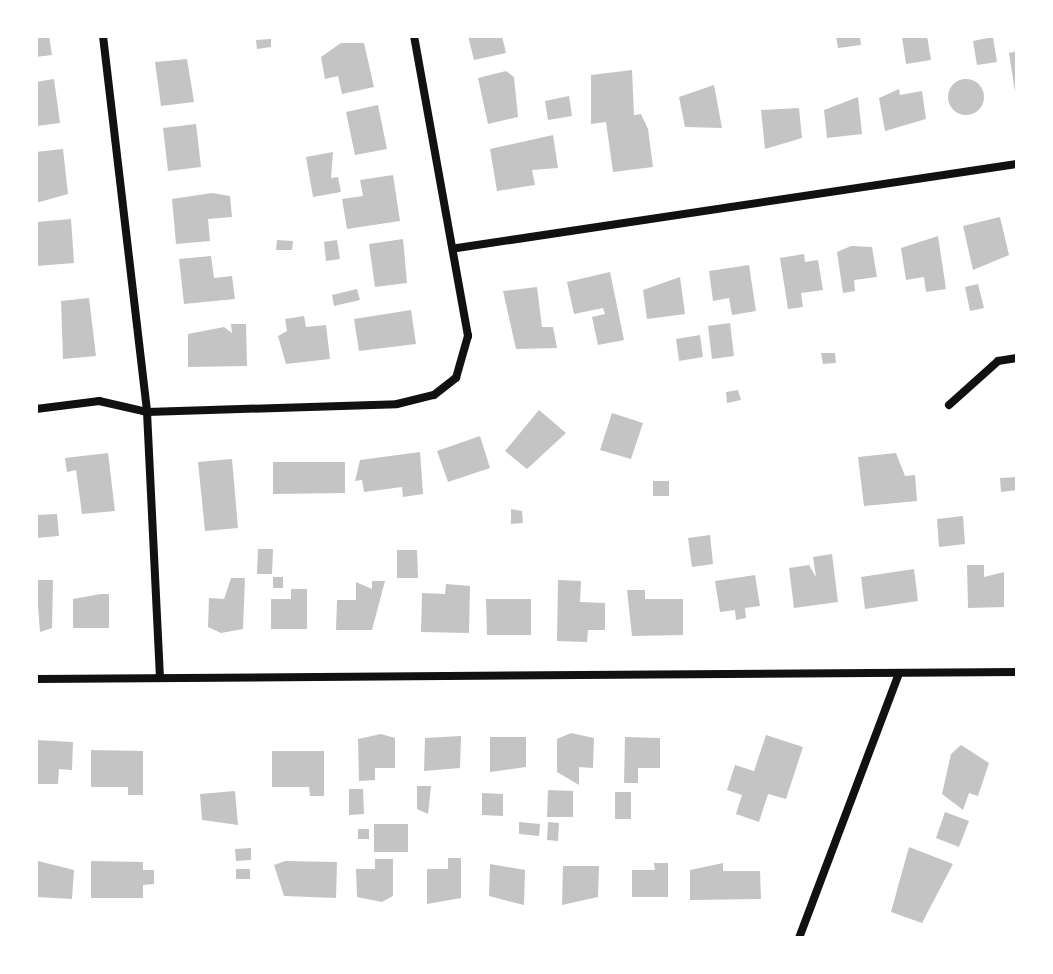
<!DOCTYPE html>
<html>
<head>
<meta charset="utf-8">
<style>
	body { margin:0 }
	#map { position:relative; width:1053px; height:974px; overflow:hidden; background:#fff; font-family:Raleway,sans-serif }
	div>[style] { position:absolute }
	.building>* { inset:0; background:#c4c4c4 }
	.round { border-radius:50% }
	.minor>* { height:8px; margin:-4px; padding:0 4px; transform-origin:4px; border-radius:4px; background:#111 }
	span { translate:-50% -50%; white-space:nowrap; text-align:center; line-height:1.15; -webkit-text-stroke:6px #fff; paint-order:stroke }
	.frame { position:absolute; inset:0; border:38px solid #fff; pointer-events:none }
</style>
</head>
<body>
<div id="map">
	<div class="building">
		<i style="clip-path:polygon(36px 36px,49px 36px,52px 55px,36px 57px)"></i>
		<i style="clip-path:polygon(468px 36px,502px 36px,506px 53px,474px 60px)"></i>
		<i style="clip-path:polygon(836px 36px,860px 36px,861px 45px,838px 48px)"></i>
		<i style="clip-path:polygon(927px 36px,931px 60px,906px 64px,902px 37px)"></i>
		<i style="clip-path:polygon(993px 37px,997px 62px,977px 65px,973px 41px)"></i>
		<i style="clip-path:polygon(271px 39px,271px 47px,257px 49px,256px 40px)"></i>
		<i style="clip-path:polygon(341px 43px,364px 43px,374px 87px,342px 94px,338px 76px,325px 79px,321px 57px)"></i>
		<i style="clip-path:polygon(1017px 51px,1017px 91px,1015px 92px,1009px 53px)"></i>
		<i style="clip-path:polygon(187px 59px,194px 102px,161px 106px,155px 62px)"></i>
		<i style="clip-path:polygon(632px 70px,634px 115px,641px 114px,648px 129px,653px 167px,613px 172px,606px 122px,591px 124px,591px 75px)"></i>
		<i style="clip-path:polygon(506px 71px,514px 77px,518px 117px,488px 124px,478px 78px)"></i>
		<i class="round" style="left:948px;top:79px;width:36px;height:36px"></i>
		<i style="clip-path:polygon(54px 79px,60px 123px,36px 126px,36px 82px)"></i>
		<i style="clip-path:polygon(714px 85px,722px 128px,685px 127px,679px 97px)"></i>
		<i style="clip-path:polygon(899px 89px,900px 95px,922px 91px,926px 119px,885px 131px,879px 98px)"></i>
		<i style="clip-path:polygon(569px 96px,572px 116px,548px 120px,545px 101px)"></i>
		<i style="clip-path:polygon(858px 97px,862px 134px,827px 138px,824px 110px)"></i>
		<i style="clip-path:polygon(378px 105px,387px 149px,355px 155px,346px 112px)"></i>
		<i style="clip-path:polygon(799px 108px,802px 138px,765px 149px,761px 110px)"></i>
		<i style="clip-path:polygon(196px 124px,201px 167px,168px 171px,163px 128px)"></i>
		<i style="clip-path:polygon(553px 135px,558px 168px,532px 170px,535px 185px,497px 191px,490px 149px)"></i>
		<i style="clip-path:polygon(63px 149px,68px 194px,36px 203px,36px 152px)"></i>
		<i style="clip-path:polygon(333px 152px,331px 178px,338px 177px,341px 192px,313px 197px,306px 157px)"></i>
		<i style="clip-path:polygon(393px 175px,400px 221px,347px 229px,342px 199px,363px 196px,360px 180px)"></i>
		<i style="clip-path:polygon(212px 193px,230px 196px,232px 217px,208px 219px,210px 241px,176px 244px,172px 199px)"></i>
		<i style="clip-path:polygon(1000px 217px,1009px 255px,973px 270px,963px 226px)"></i>
		<i style="clip-path:polygon(71px 219px,74px 263px,36px 266px,36px 222px)"></i>
		<i style="clip-path:polygon(938px 236px,946px 289px,926px 292px,924px 277px,906px 280px,901px 248px)"></i>
		<i style="clip-path:polygon(403px 239px,407px 283px,375px 287px,369px 244px)"></i>
		<i style="clip-path:polygon(277px 240px,293px 241px,292px 250px,276px 250px)"></i>
		<i style="clip-path:polygon(337px 240px,340px 259px,326px 261px,324px 242px)"></i>
		<i style="clip-path:polygon(851px 246px,872px 247px,877px 277px,854px 280px,855px 291px,843px 293px,837px 252px)"></i>
		<i style="clip-path:polygon(804px 254px,805px 262px,818px 260px,823px 290px,801px 293px,803px 307px,788px 309px,780px 258px)"></i>
		<i style="clip-path:polygon(211px 256px,214px 278px,232px 276px,235px 299px,184px 304px,179px 259px)"></i>
		<i style="clip-path:polygon(749px 265px,756px 311px,732px 315px,729px 298px,713px 301px,709px 271px)"></i>
		<i style="clip-path:polygon(610px 272px,624px 340px,598px 345px,592px 317px,605px 314px,603px 308px,574px 314px,567px 282px)"></i>
		<i style="clip-path:polygon(680px 277px,685px 314px,647px 319px,643px 290px)"></i>
		<i style="clip-path:polygon(978px 284px,984px 308px,970px 311px,965px 287px)"></i>
		<i style="clip-path:polygon(537px 287px,542px 327px,553px 327px,557px 348px,516px 349px,503px 291px)"></i>
		<i style="clip-path:polygon(357px 289px,360px 300px,334px 306px,332px 295px)"></i>
		<i style="clip-path:polygon(89px 298px,96px 356px,63px 359px,61px 301px)"></i>
		<i style="clip-path:polygon(411px 310px,416px 344px,359px 351px,354px 319px)"></i>
		<i style="clip-path:polygon(304px 316px,306px 327px,326px 325px,330px 359px,286px 364px,278px 336px,287px 331px,285px 319px)"></i>
		<i style="clip-path:polygon(730px 323px,734px 356px,712px 359px,708px 326px)"></i>
		<i style="clip-path:polygon(231px 324px,246px 324px,247px 366px,188px 367px,188px 334px,224px 327px,232px 333px)"></i>
		<i style="clip-path:polygon(700px 335px,703px 357px,679px 361px,676px 339px)"></i>
		<i style="clip-path:polygon(821px 353px,835px 353px,836px 363px,823px 364px)"></i>
		<i style="clip-path:polygon(738px 390px,741px 400px,727px 403px,726px 392px)"></i>
		<i style="clip-path:polygon(539px 410px,566px 433px,527px 469px,505px 451px)"></i>
		<i style="clip-path:polygon(612px 413px,643px 423px,631px 459px,600px 450px)"></i>
		<i style="clip-path:polygon(480px 436px,490px 468px,448px 482px,437px 451px)"></i>
		<i style="clip-path:polygon(420px 452px,423px 494px,403px 497px,402px 487px,364px 492px,362px 480px,355px 481px,360px 460px)"></i>
		<i style="clip-path:polygon(108px 453px,115px 511px,82px 514px,76px 470px,67px 472px,65px 458px)"></i>
		<i style="clip-path:polygon(896px 453px,905px 476px,915px 475px,917px 501px,864px 506px,858px 457px)"></i>
		<i style="clip-path:polygon(232px 459px,238px 528px,205px 531px,198px 462px)"></i>
		<i style="clip-path:polygon(273px 462px,345px 462px,345px 493px,273px 494px)"></i>
		<i style="clip-path:polygon(1017px 477px,1017px 490px,1001px 492px,1000px 478px)"></i>
		<i style="clip-path:polygon(653px 481px,669px 481px,669px 496px,653px 496px)"></i>
		<i style="clip-path:polygon(511px 509px,522px 511px,523px 523px,511px 524px)"></i>
		<i style="clip-path:polygon(57px 514px,59px 536px,36px 538px,36px 515px)"></i>
		<i style="clip-path:polygon(963px 516px,965px 544px,939px 547px,937px 519px)"></i>
		<i style="clip-path:polygon(710px 535px,713px 564px,692px 567px,688px 538px)"></i>
		<i style="clip-path:polygon(258px 549px,273px 549px,272px 574px,257px 574px)"></i>
		<i style="clip-path:polygon(397px 550px,417px 550px,418px 578px,397px 578px)"></i>
		<i style="clip-path:polygon(832px 554px,838px 602px,794px 608px,789px 568px,809px 565px,816px 577px,813px 557px)"></i>
		<i style="clip-path:polygon(967px 565px,984px 565px,984px 577px,1004px 572px,1004px 607px,968px 608px)"></i>
		<i style="clip-path:polygon(914px 569px,918px 601px,865px 609px,861px 577px)"></i>
		<i style="clip-path:polygon(755px 575px,760px 606px,745px 608px,746px 618px,736px 620px,735px 610px,720px 612px,715px 581px)"></i>
		<i style="clip-path:polygon(273px 577px,283px 577px,283px 588px,273px 588px)"></i>
		<i style="clip-path:polygon(231px 578px,245px 578px,243px 629px,221px 633px,208px 627px,209px 598px,224px 599px)"></i>
		<i style="clip-path:polygon(36px 580px,53px 580px,52px 628px,40px 632px)"></i>
		<i style="clip-path:polygon(558px 580px,581px 581px,580px 602px,605px 603px,605px 630px,588px 630px,587px 642px,557px 641px)"></i>
		<i style="clip-path:polygon(372px 581px,385px 581px,372px 630px,336px 630px,337px 600px,356px 600px,356px 582px,372px 589px)"></i>
		<i style="clip-path:polygon(446px 584px,470px 586px,469px 633px,421px 632px,422px 593px,445px 594px)"></i>
		<i style="clip-path:polygon(291px 589px,307px 589px,307px 629px,271px 629px,271px 599px,291px 599px)"></i>
		<i style="clip-path:polygon(627px 590px,645px 590px,645px 599px,683px 599px,683px 635px,632px 636px)"></i>
		<i style="clip-path:polygon(101px 594px,109px 594px,109px 628px,73px 628px,73px 599px)"></i>
		<i style="clip-path:polygon(486px 599px,531px 599px,531px 635px,487px 635px)"></i>
		<i style="clip-path:polygon(571px 733px,594px 738px,593px 768px,579px 767px,579px 785px,557px 772px,557px 739px)"></i>
		<i style="clip-path:polygon(381px 734px,395px 738px,395px 768px,375px 768px,375px 780px,359px 781px,358px 739px)"></i>
		<i style="clip-path:polygon(766px 735px,803px 747px,786px 799px,768px 794px,759px 822px,736px 814px,742px 795px,727px 790px,735px 765px,754px 771px)"></i>
		<i style="clip-path:polygon(461px 736px,460px 768px,424px 771px,425px 738px)"></i>
		<i style="clip-path:polygon(490px 737px,526px 737px,526px 767px,490px 772px)"></i>
		<i style="clip-path:polygon(625px 737px,660px 738px,660px 768px,638px 768px,638px 783px,624px 783px)"></i>
		<i style="clip-path:polygon(36px 740px,73px 742px,72px 770px,59px 769px,58px 784px,36px 784px)"></i>
		<i style="clip-path:polygon(961px 745px,989px 763px,978px 796px,969px 793px,963px 810px,942px 794px,951px 754px)"></i>
		<i style="clip-path:polygon(91px 750px,143px 751px,143px 795px,128px 795px,128px 787px,91px 787px)"></i>
		<i style="clip-path:polygon(272px 751px,324px 751px,324px 796px,310px 796px,309px 787px,272px 787px)"></i>
		<i style="clip-path:polygon(417px 786px,431px 786px,428px 814px,417px 809px)"></i>
		<i style="clip-path:polygon(349px 789px,363px 789px,364px 814px,349px 815px)"></i>
		<i style="clip-path:polygon(548px 790px,573px 791px,573px 817px,547px 817px)"></i>
		<i style="clip-path:polygon(235px 791px,238px 825px,202px 820px,200px 794px)"></i>
		<i style="clip-path:polygon(615px 792px,631px 792px,631px 819px,615px 819px)"></i>
		<i style="clip-path:polygon(482px 793px,503px 794px,503px 816px,482px 815px)"></i>
		<i style="clip-path:polygon(945px 812px,969px 821px,959px 847px,936px 838px)"></i>
		<i style="clip-path:polygon(519px 822px,540px 824px,539px 836px,519px 834px)"></i>
		<i style="clip-path:polygon(548px 822px,559px 823px,558px 841px,547px 840px)"></i>
		<i style="clip-path:polygon(374px 824px,408px 824px,408px 852px,374px 852px)"></i>
		<i style="clip-path:polygon(358px 829px,369px 829px,369px 839px,358px 839px)"></i>
		<i style="clip-path:polygon(909px 847px,953px 864px,922px 923px,891px 912px)"></i>
		<i style="clip-path:polygon(251px 848px,251px 860px,236px 861px,235px 849px)"></i>
		<i style="clip-path:polygon(448px 858px,461px 858px,461px 898px,427px 904px,427px 869px,448px 869px)"></i>
		<i style="clip-path:polygon(375px 859px,393px 859px,393px 896px,382px 902px,357px 897px,356px 869px,375px 869px)"></i>
		<i style="clip-path:polygon(38px 861px,74px 870px,72px 899px,36px 897px)"></i>
		<i style="clip-path:polygon(91px 861px,143px 862px,143px 870px,154px 870px,154px 884px,143px 885px,143px 898px,91px 898px)"></i>
		<i style="clip-path:polygon(285px 861px,337px 862px,336px 898px,284px 896px,274px 865px)"></i>
		<i style="clip-path:polygon(654px 863px,668px 863px,668px 897px,632px 897px,632px 870px,655px 870px)"></i>
		<i style="clip-path:polygon(723px 863px,723px 871px,760px 871px,761px 899px,690px 900px,690px 870px)"></i>
		<i style="clip-path:polygon(490px 864px,525px 870px,524px 905px,489px 896px)"></i>
		<i style="clip-path:polygon(563px 866px,599px 866px,598px 897px,562px 905px)"></i>
		<i style="clip-path:polygon(236px 869px,250px 869px,250px 879px,236px 879px)"></i>
	</div>
	<div class="minor">
		<i style="left:103px;top:36px;width:379px;rotate:83.3deg"></i>
		<i style="left:147px;top:412px;width:265px;rotate:87.2deg"></i>
		<i style="left:457px;top:248px;width:566px;rotate:-8.53deg"></i>
		<i style="left:949px;top:405px;width:66px;rotate:-41.9deg"></i>
		<i style="left:998px;top:361px;width:19px;rotate:-9deg"></i>
		<i style="left:36px;top:409px;width:64px;rotate:-7.2deg"></i>
		<i style="left:99px;top:401px;width:49px;rotate:12.9deg"></i>
		<i style="left:147px;top:412px;width:250px;rotate:-1.8deg"></i>
		<i style="left:397px;top:404px;width:38px;rotate:-14deg"></i>
		<i style="left:434px;top:395px;width:28px;rotate:-38deg"></i>
		<i style="left:456px;top:378px;width:44px;rotate:-74.1deg"></i>
		<i style="left:468px;top:336px;width:305px;rotate:-100.2deg"></i>
		<i style="left:36px;top:679px;width:981px;rotate:-0.41deg"></i>
		<i style="left:799px;top:938px;width:283px;rotate:-69.3deg"></i>
	</div>
	<div class="frame"></div>
</div>
</body>
</html>
